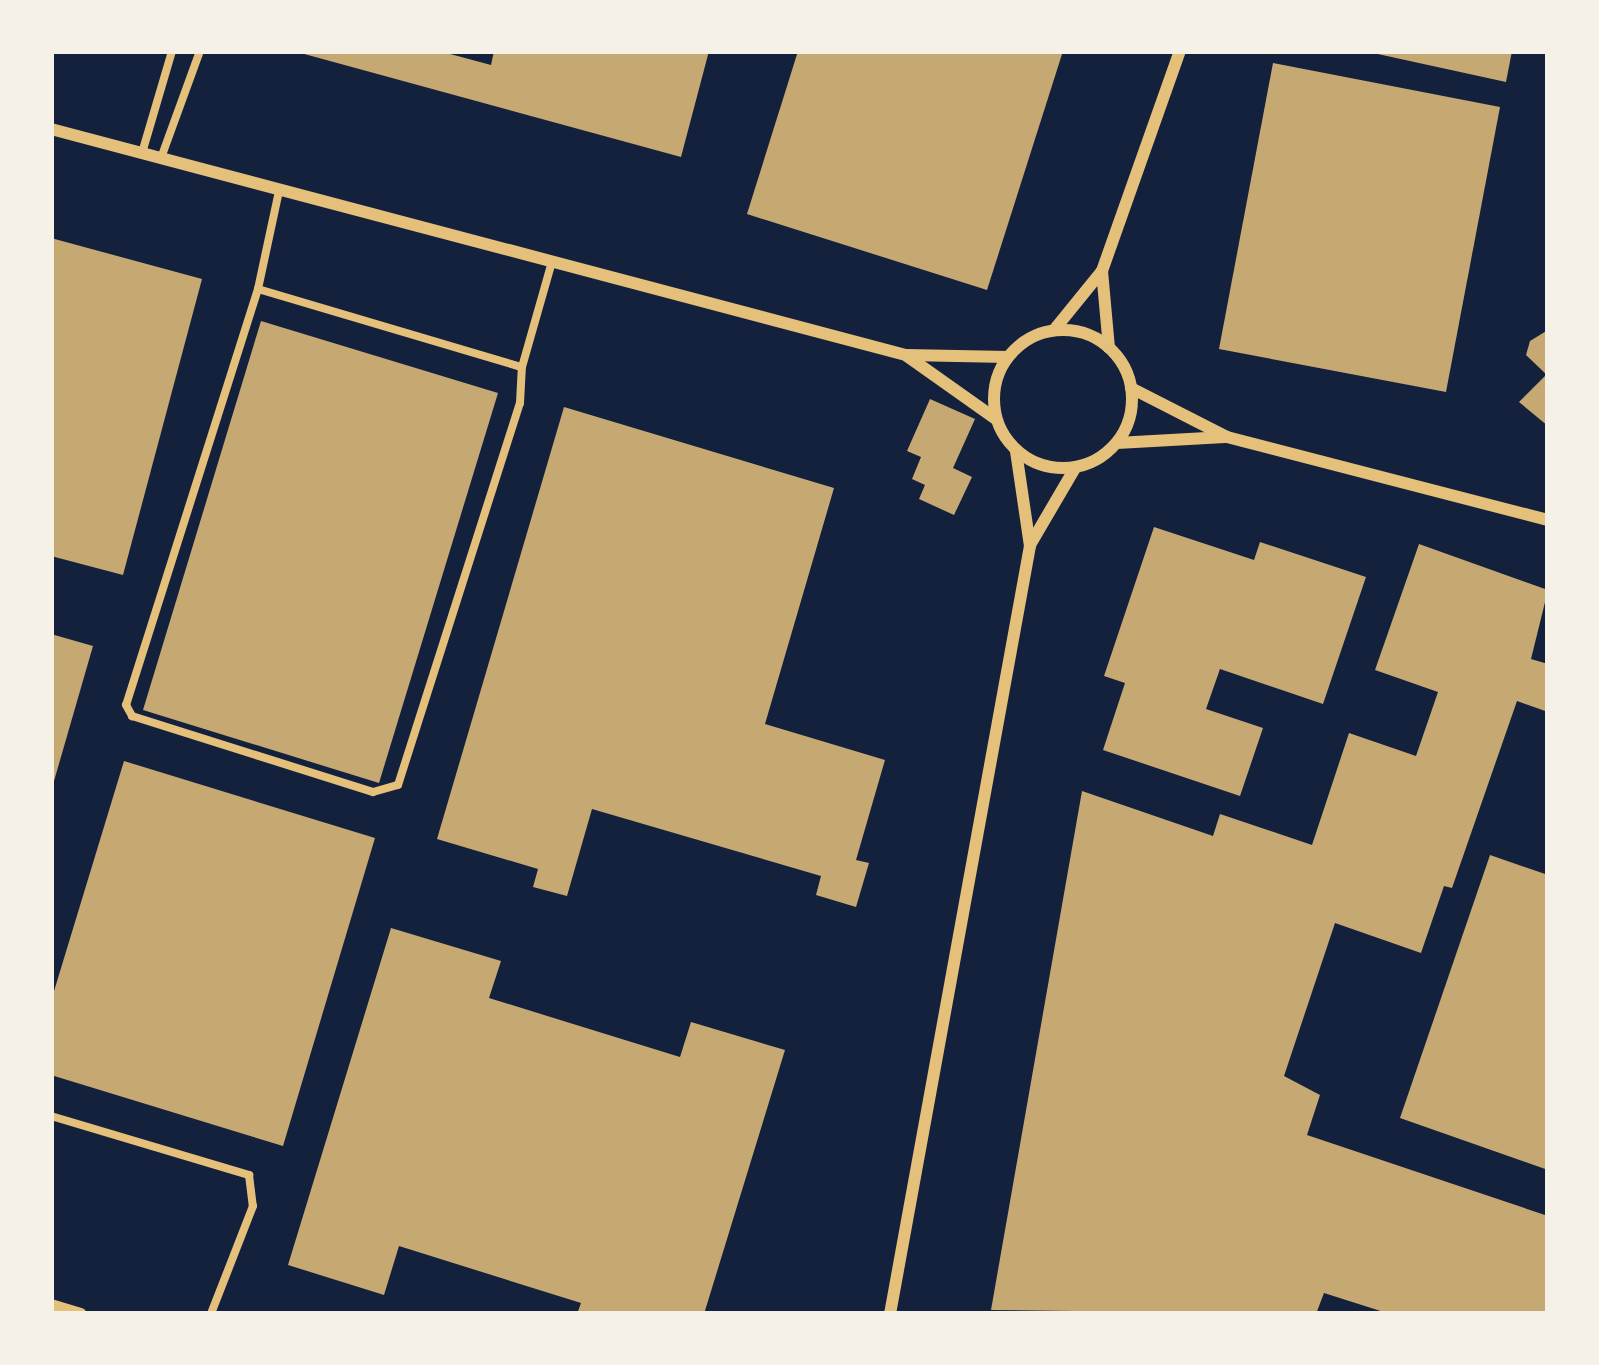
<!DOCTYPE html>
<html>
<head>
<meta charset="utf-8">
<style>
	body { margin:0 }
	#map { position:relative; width:1599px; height:1365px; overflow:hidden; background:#14213d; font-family:"Asap Condensed",sans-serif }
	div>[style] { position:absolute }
	.building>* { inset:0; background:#c6a872 }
	.service>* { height:8px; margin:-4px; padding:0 4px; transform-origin:4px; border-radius:4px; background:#e5c07b }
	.minor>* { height:12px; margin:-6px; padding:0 6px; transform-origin:6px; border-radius:6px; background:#e5c07b }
	.minor>.ring { margin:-6px; padding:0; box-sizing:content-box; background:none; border:12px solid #e5c07b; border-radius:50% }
	span { translate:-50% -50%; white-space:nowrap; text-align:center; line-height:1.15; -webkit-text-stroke:12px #f6f1e7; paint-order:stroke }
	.frame { position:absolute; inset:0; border:54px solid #f6f1e7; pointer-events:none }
</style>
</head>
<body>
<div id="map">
	<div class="building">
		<i style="clip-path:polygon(439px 51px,491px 65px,494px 51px,709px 51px,681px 157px,297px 52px)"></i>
		<i style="clip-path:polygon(798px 51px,1063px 51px,987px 290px,747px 214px)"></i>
		<i style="clip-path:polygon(1364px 51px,1512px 51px,1506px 82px)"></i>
		<i style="clip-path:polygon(1273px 63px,1500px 107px,1446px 392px,1219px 349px)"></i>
		<i style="clip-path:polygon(51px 238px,202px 279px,123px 575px,51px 556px)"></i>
		<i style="clip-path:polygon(261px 321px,498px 393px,379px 783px,143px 710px)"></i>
		<i style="clip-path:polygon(1548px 330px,1548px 376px,1526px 355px,1530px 341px)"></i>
		<i style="clip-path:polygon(1545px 376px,1548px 378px,1548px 426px,1519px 402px)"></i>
		<i style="clip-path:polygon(930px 399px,975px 419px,953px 468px,972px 477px,954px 515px,919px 499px,925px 485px,912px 479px,921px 457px,907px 451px)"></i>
		<i style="clip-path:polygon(564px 407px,834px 488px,765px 724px,885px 760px,856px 860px,869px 863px,856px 907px,816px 895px,821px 876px,592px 809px,567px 896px,533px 887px,538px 869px,437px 839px)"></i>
		<i style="clip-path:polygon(1154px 527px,1254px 560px,1260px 542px,1366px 577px,1323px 704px,1220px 669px,1206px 709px,1263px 728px,1240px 796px,1103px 750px,1125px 683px,1104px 676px)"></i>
		<i style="clip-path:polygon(1419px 544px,1548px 590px,1531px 659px,1548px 664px,1548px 712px,1517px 701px,1452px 888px,1444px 886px,1421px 953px,1335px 923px,1284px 1076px,1320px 1095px,1307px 1135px,1548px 1216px,1548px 1314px,1390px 1314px,1324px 1293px,1316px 1314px,991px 1310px,1082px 791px,1213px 836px,1220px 814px,1312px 845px,1349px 733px,1416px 756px,1438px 692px,1375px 670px)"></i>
		<i style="clip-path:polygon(51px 634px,93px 646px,52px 788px,51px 788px)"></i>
		<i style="clip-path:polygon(124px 761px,375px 838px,283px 1146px,51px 1075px,51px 1001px)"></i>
		<i style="clip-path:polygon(1490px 855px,1548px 875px,1548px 1170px,1400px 1118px)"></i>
		<i style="clip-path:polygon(391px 928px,501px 961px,489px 998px,680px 1057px,691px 1022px,785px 1050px,704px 1314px,577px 1314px,581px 1303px,399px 1246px,384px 1295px,288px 1265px)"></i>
	</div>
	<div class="service">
		<i style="left:142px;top:153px;width:106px;rotate:-73.6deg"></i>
		<i style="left:161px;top:158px;width:114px;rotate:-70deg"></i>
		<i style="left:279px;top:191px;width:100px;rotate:102.1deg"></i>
		<i style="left:258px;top:289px;width:275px;rotate:16.5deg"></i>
		<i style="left:522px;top:367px;width:109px;rotate:-74.1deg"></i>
		<i style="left:258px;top:289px;width:436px;rotate:107.6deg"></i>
		<i style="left:126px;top:705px;width:13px;rotate:61deg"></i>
		<i style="left:132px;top:716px;width:253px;rotate:17.5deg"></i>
		<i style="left:373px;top:792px;width:26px;rotate:-16deg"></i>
		<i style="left:398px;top:785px;width:401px;rotate:-72.3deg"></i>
		<i style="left:520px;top:403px;width:36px;rotate:-87deg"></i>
		<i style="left:51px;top:1116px;width:207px;rotate:16.6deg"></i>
		<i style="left:249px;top:1175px;width:31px;rotate:83deg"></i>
		<i style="left:253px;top:1206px;width:116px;rotate:111.3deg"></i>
	</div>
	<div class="minor">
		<i style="left:51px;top:129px;width:884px;rotate:14.81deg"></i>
		<i style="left:906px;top:355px;width:102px;rotate:1.1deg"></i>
		<i style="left:1102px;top:271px;width:77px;rotate:84.8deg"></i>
		<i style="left:1054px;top:330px;width:76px;rotate:-50.9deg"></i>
		<i style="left:1102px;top:271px;width:233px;rotate:-70.5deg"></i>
		<i class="ring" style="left:994px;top:330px;width:126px;height:126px"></i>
		<i style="left:907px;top:356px;width:109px;rotate:35.3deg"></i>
		<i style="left:1131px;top:388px;width:108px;rotate:27deg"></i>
		<i style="left:1227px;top:437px;width:332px;rotate:14.5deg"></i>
		<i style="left:1117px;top:443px;width:108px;rotate:-3.2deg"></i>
		<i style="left:1030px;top:545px;width:89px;rotate:-59.7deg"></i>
		<i style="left:51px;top:1305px;width:31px;rotate:17deg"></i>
		<i style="left:890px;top:1314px;width:781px;rotate:-79.67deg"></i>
		<i style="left:1030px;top:546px;width:96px;rotate:-98.4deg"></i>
	</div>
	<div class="frame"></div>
</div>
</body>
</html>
